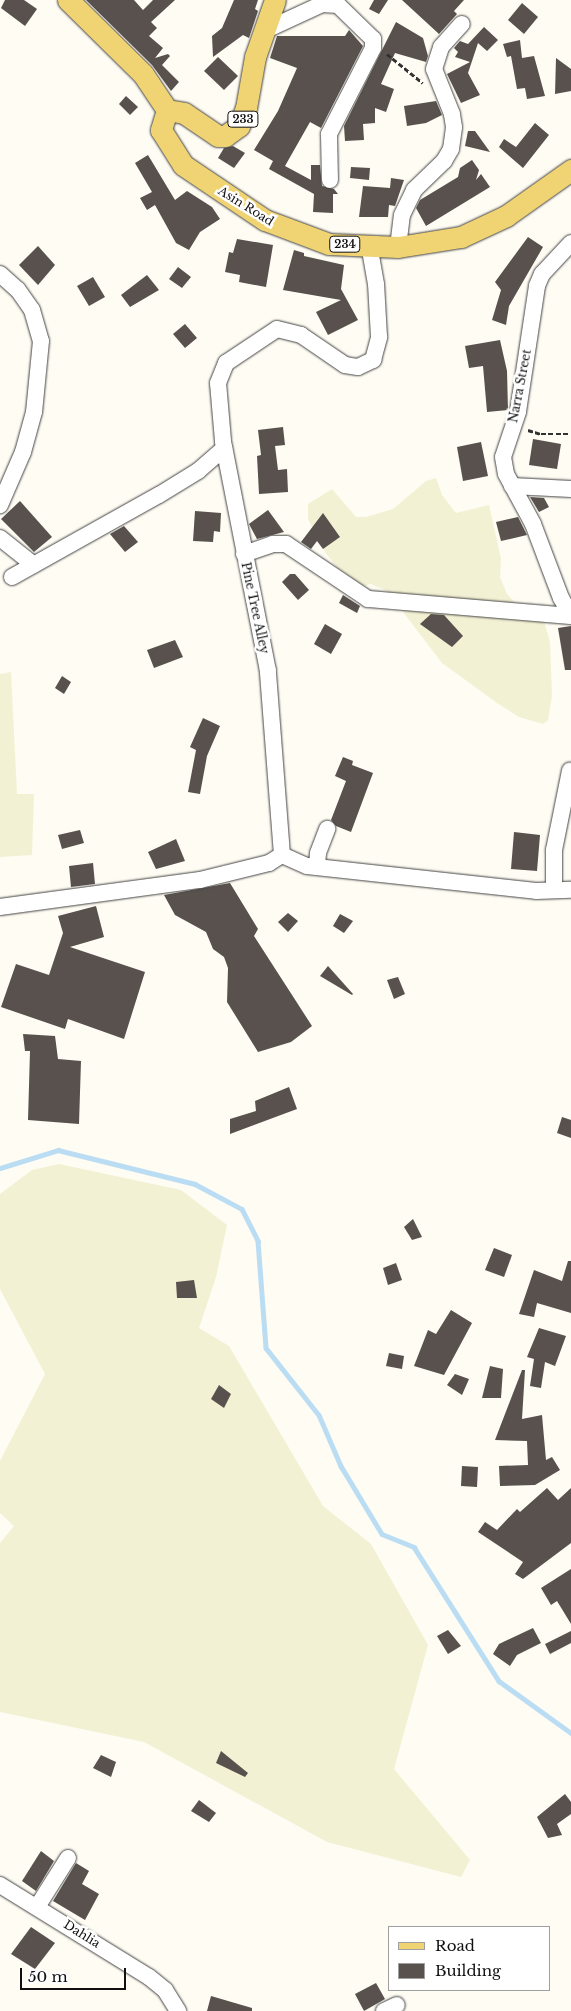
<!DOCTYPE html>
<html>
<head>
<meta charset="utf-8">
<style>
	body { margin:0 }
	#map { position:relative; width:571px; height:2011px; overflow:hidden; background:#fefcf3; font-family:"Libre Baskerville",serif }
	div>[style] { position:absolute }
	.farmland>* { inset:0; background:#f3f1d4 }
	.stream>* { height:4.5px; margin:-2.25px; padding:0 2.25px; transform-origin:2.25px; border-radius:2.25px; background:#bbddf3 }
	.building>* { inset:0; background:#58514d }
	.path>* { height:2.5px; margin-top:-1.25px; transform-origin:0; background:repeating-linear-gradient(90deg,#323232 0 5px,transparent 0 7.5px) }
	.roads { filter:drop-shadow(0 0 1px #434343) drop-shadow(0 0 1px #434343) }
	.minor>* { height:16px; margin:-8px; padding:0 8px; transform-origin:8px; border-radius:8px; background:#fff }
	.major>* { height:21px; margin:-10.5px; padding:0 10.5px; transform-origin:10.5px; border-radius:10.5px; background:#f0d372 }
	span { translate:-50% -50%; white-space:nowrap; text-align:center; line-height:1.15; -webkit-text-stroke:5px #fff; paint-order:stroke }
	.shield-label span { padding:1px 4px; background:#fff; border:1px solid; border-radius:4px; -webkit-text-stroke-width:0 }
	.shield-label { font-size:11px; color:#101010; font-weight:700 }
	.street-label { font-size:12px; color:#101010 }
	.legend { position:absolute; left:388px; top:1926px; width:162px; height:65px; box-sizing:border-box; background:#fff; border:1px solid #9f9f9f; margin:0; padding:6px 9px; list-style:none; font-size:15px; color:#101010 }
	.legend li { display:flex; align-items:center; gap:10px; height:25px }
	.legend b { width:25px; border:1px solid #9f9f9f }
	.scale { position:absolute; left:20px; top:1968px; width:106px; height:22px; box-sizing:border-box; border:2px solid #101010; border-top:0; padding-left:6px; font-size:15px; line-height:18px; white-space:nowrap; color:#101010; -webkit-text-stroke:4px #fff; paint-order:stroke }
</style>
</head>
<body>
<div id="map">
	<div class="farmland">
		<i style="clip-path:polygon(436px 478px,442px 495px,456px 513px,489px 505px,501px 559px,500px 577px,507px 594px,527px 615px,544px 621px,550px 642px,552px 696px,548px 720px,543px 724px,519px 717px,497px 703px,442px 663px,387px 591px,371px 584px,362px 586px,338px 569px,325px 552px,308px 519px,308px 504px,332px 489px,356px 517px,366px 517px,393px 509px,426px 481px)"></i>
		<i style="clip-path:polygon(11px 672px,17px 794px,34px 794px,32px 855px,0 857px,0 674px)"></i>
		<i style="clip-path:polygon(59px 1164px,181px 1190px,227px 1225px,216px 1277px,199px 1328px,229px 1346px,323px 1506px,371px 1544px,428px 1645px,394px 1769px,470px 1860px,461px 1877px,327px 1842px,144px 1742px,0 1712px,0 1543px,14px 1526px,0 1513px,0 1461px,45px 1374px,0 1289px,0 1194px,32px 1170px)"></i>
	</div>
	<div class="stream">
		<i style="left:0;top:1168px;width:61px;rotate:-17.2deg"></i>
		<i style="left:58px;top:1150px;width:141px;rotate:13.9deg"></i>
		<i style="left:195px;top:1184px;width:53px;rotate:28deg"></i>
		<i style="left:242px;top:1209px;width:36px;rotate:63deg"></i>
		<i style="left:258px;top:1241px;width:107px;rotate:85.7deg"></i>
		<i style="left:266px;top:1348px;width:85px;rotate:51.7deg"></i>
		<i style="left:319px;top:1415px;width:56px;rotate:66.7deg"></i>
		<i style="left:341px;top:1466px;width:79px;rotate:58.9deg"></i>
		<i style="left:382px;top:1534px;width:35px;rotate:22deg"></i>
		<i style="left:414px;top:1547px;width:159px;rotate:57.6deg"></i>
		<i style="left:499px;top:1681px;width:89px;rotate:35.8deg"></i>
	</div>
	<div class="building">
		<i style="clip-path:polygon(5px 0,24px 0,37px 9px,25px 26px,1px 8px)"></i>
		<i style="clip-path:polygon(86px 0,134px 0,143px 10px,153px 0,175px 0,151px 22px,157px 28px,149px 36px,163px 48px,155px 58px,168px 54px,170px 56px,162px 65px,179px 82px,171px 91px,152px 65px)"></i>
		<i style="clip-path:polygon(234px 0,258px 0,255px 9px,258px 11px,249px 38px,243px 35px,213px 57px,212px 36px,222px 28px)"></i>
		<i style="clip-path:polygon(374px 0,388px 0,379px 14px,369px 9px)"></i>
		<i style="clip-path:polygon(402px 0,464px 0,454px 11px,457px 14px,439px 34px)"></i>
		<i style="clip-path:polygon(522px 3px,538px 17px,524px 34px,508px 20px)"></i>
		<i style="clip-path:polygon(396px 22px,423px 38px,428px 56px,426px 62px,395px 53px,381px 84px,394px 89px,386px 112px,375px 108px,375px 123px,363px 124px,364px 140px,345px 141px,344px 126px)"></i>
		<i style="clip-path:polygon(484px 27px,498px 40px,487px 51px,478px 43px,468px 73px,480px 95px,461px 103px,447px 74px,470px 62px,455px 57px,458px 52px,454px 48px,460px 41px,468px 44px)"></i>
		<i style="clip-path:polygon(349px 30px,363px 46px,321px 128px,310px 122px,285px 166px,311px 180px,311px 165px,320px 165px,322px 186px,334px 189px,338px 194px,333px 194px,333px 213px,313px 212px,314px 194px,269px 169px,273px 161px,254px 150px,278px 111px,297px 68px,270px 58px,277px 36px,345px 36px)"></i>
		<i style="clip-path:polygon(520px 40px,522px 58px,534px 56px,545px 96px,527px 99px,525px 88px,517px 89px,511px 56px,507px 57px,503px 44px)"></i>
		<i style="clip-path:polygon(218px 57px,238px 76px,224px 90px,204px 71px)"></i>
		<i style="clip-path:polygon(556px 58px,571px 69px,571px 91px,555px 94px)"></i>
		<i style="clip-path:polygon(126px 96px,138px 107px,130px 115px,119px 104px)"></i>
		<i style="clip-path:polygon(436px 101px,442px 115px,426px 123px,407px 126px,404px 106px)"></i>
		<i style="clip-path:polygon(535px 123px,549px 135px,523px 168px,499px 147px,504px 139px,516px 147px)"></i>
		<i style="clip-path:polygon(468px 131px,475px 131px,490px 152px,465px 146px)"></i>
		<i style="clip-path:polygon(233px 146px,245px 153px,234px 168px,218px 158px,224px 148px)"></i>
		<i style="clip-path:polygon(148px 155px,175px 200px,187px 191px,212px 207px,220px 219px,200px 232px,189px 250px,176px 243px,155px 205px,147px 210px,140px 198px,152px 192px,135px 163px)"></i>
		<i style="clip-path:polygon(472px 160px,479px 170px,476px 180px,481px 174px,490px 187px,426px 226px,416px 208px,420px 200px,458px 177px,460px 168px)"></i>
		<i style="clip-path:polygon(351px 167px,370px 168px,369px 180px,350px 178px)"></i>
		<i style="clip-path:polygon(391px 178px,404px 180px,395px 206px,389px 205px,388px 217px,359px 217px,363px 186px,390px 188px)"></i>
		<i style="clip-path:polygon(528px 237px,543px 247px,509px 306px,506px 325px,492px 320px,501px 290px,495px 282px)"></i>
		<i style="clip-path:polygon(237px 239px,273px 245px,266px 287px,239px 282px,240px 275px,225px 272px,229px 252px,233px 253px)"></i>
		<i style="clip-path:polygon(38px 246px,55px 265px,38px 285px,19px 265px)"></i>
		<i style="clip-path:polygon(294px 250px,304px 253px,304px 256px,344px 265px,341px 289px,358px 320px,328px 335px,316px 312px,341px 300px,283px 290px)"></i>
		<i style="clip-path:polygon(178px 267px,191px 277px,182px 288px,169px 279px)"></i>
		<i style="clip-path:polygon(147px 275px,159px 290px,130px 307px,121px 295px)"></i>
		<i style="clip-path:polygon(93px 277px,105px 297px,89px 306px,77px 286px)"></i>
		<i style="clip-path:polygon(185px 324px,197px 338px,185px 348px,173px 334px)"></i>
		<i style="clip-path:polygon(500px 340px,507px 371px,508px 410px,487px 412px,483px 366px,469px 368px,465px 346px)"></i>
		<i style="clip-path:polygon(283px 427px,285px 445px,275px 446px,278px 470px,287px 469px,288px 492px,259px 494px,257px 456px,261px 455px,258px 430px)"></i>
		<i style="clip-path:polygon(533px 439px,561px 444px,557px 469px,529px 465px)"></i>
		<i style="clip-path:polygon(481px 442px,488px 476px,463px 481px,457px 447px)"></i>
		<i style="clip-path:polygon(530px 497px,544px 498px,549px 507px,539px 512px)"></i>
		<i style="clip-path:polygon(20px 501px,52px 537px,34px 552px,1px 519px)"></i>
		<i style="clip-path:polygon(268px 510px,284px 532px,257px 539px,249px 524px)"></i>
		<i style="clip-path:polygon(195px 511px,221px 513px,220px 532px,214px 531px,213px 542px,193px 541px)"></i>
		<i style="clip-path:polygon(323px 513px,340px 537px,323px 549px,317px 541px,311px 549px,301px 542px)"></i>
		<i style="clip-path:polygon(518px 517px,527px 535px,501px 541px,496px 522px)"></i>
		<i style="clip-path:polygon(124px 526px,138px 542px,125px 552px,110px 534px)"></i>
		<i style="clip-path:polygon(290px 574px,295px 574px,309px 590px,298px 600px,282px 582px)"></i>
		<i style="clip-path:polygon(343px 595px,360px 606px,357px 613px,339px 603px)"></i>
		<i style="clip-path:polygon(431px 614px,444px 615px,463px 636px,452px 647px,420px 624px)"></i>
		<i style="clip-path:polygon(325px 624px,342px 634px,331px 654px,314px 644px)"></i>
		<i style="clip-path:polygon(571px 626px,571px 670px,565px 670px,558px 628px)"></i>
		<i style="clip-path:polygon(175px 640px,183px 657px,154px 668px,147px 650px)"></i>
		<i style="clip-path:polygon(62px 676px,71px 682px,64px 694px,55px 688px)"></i>
		<i style="clip-path:polygon(203px 718px,220px 726px,207px 756px,200px 794px,188px 792px,196px 750px,190px 747px)"></i>
		<i style="clip-path:polygon(343px 757px,353px 761px,352px 765px,373px 773px,351px 832px,336px 826px,331px 820px,346px 781px,335px 776px)"></i>
		<i style="clip-path:polygon(80px 830px,84px 843px,62px 849px,58px 835px)"></i>
		<i style="clip-path:polygon(514px 832px,540px 835px,537px 871px,511px 869px)"></i>
		<i style="clip-path:polygon(176px 839px,185px 861px,156px 869px,148px 852px)"></i>
		<i style="clip-path:polygon(93px 863px,95px 884px,71px 887px,69px 866px)"></i>
		<i style="clip-path:polygon(230px 883px,258px 929px,254px 936px,312px 1026px,291px 1042px,258px 1052px,227px 1002px,228px 968px,224px 957px,213px 949px,206px 932px,175px 915px,164px 895px)"></i>
		<i style="clip-path:polygon(96px 906px,104px 937px,70px 947px,145px 972px,124px 1039px,68px 1019px,65px 1029px,1px 1007px,16px 964px,49px 975px,63px 933px,58px 916px)"></i>
		<i style="clip-path:polygon(288px 913px,298px 921px,288px 932px,278px 922px)"></i>
		<i style="clip-path:polygon(340px 914px,353px 921px,344px 933px,333px 926px)"></i>
		<i style="clip-path:polygon(328px 966px,353px 994px,352px 995px,320px 976px)"></i>
		<i style="clip-path:polygon(398px 977px,405px 994px,394px 999px,387px 980px)"></i>
		<i style="clip-path:polygon(23px 1034px,55px 1036px,58px 1059px,81px 1061px,79px 1124px,28px 1120px,30px 1051px,25px 1051px)"></i>
		<i style="clip-path:polygon(289px 1087px,297px 1109px,230px 1134px,230px 1119px,256px 1111px,255px 1101px)"></i>
		<i style="clip-path:polygon(562px 1117px,571px 1120px,571px 1138px,557px 1133px)"></i>
		<i style="clip-path:polygon(413px 1219px,422px 1237px,412px 1240px,404px 1227px)"></i>
		<i style="clip-path:polygon(494px 1248px,512px 1255px,504px 1277px,485px 1270px)"></i>
		<i style="clip-path:polygon(568px 1261px,571px 1261px,571px 1313px,537px 1303px,534px 1317px,519px 1314px,534px 1270px,562px 1281px)"></i>
		<i style="clip-path:polygon(396px 1263px,402px 1280px,388px 1285px,383px 1268px)"></i>
		<i style="clip-path:polygon(194px 1280px,197px 1298px,177px 1298px,176px 1282px)"></i>
		<i style="clip-path:polygon(451px 1310px,472px 1323px,444px 1375px,414px 1366px,428px 1330px,436px 1334px)"></i>
		<i style="clip-path:polygon(539px 1328px,566px 1336px,555px 1366px,545px 1362px,541px 1388px,530px 1386px,534px 1359px,527px 1357px)"></i>
		<i style="clip-path:polygon(389px 1353px,404px 1356px,402px 1369px,386px 1366px)"></i>
		<i style="clip-path:polygon(490px 1366px,503px 1369px,501px 1398px,482px 1398px)"></i>
		<i style="clip-path:polygon(522px 1370px,525px 1370px,522px 1419px,542px 1415px,546px 1460px,552px 1457px,560px 1470px,535px 1485px,500px 1486px,499px 1466px,528px 1465px,527px 1441px,495px 1440px)"></i>
		<i style="clip-path:polygon(455px 1374px,469px 1379px,462px 1395px,447px 1385px)"></i>
		<i style="clip-path:polygon(219px 1385px,231px 1394px,224px 1408px,211px 1399px)"></i>
		<i style="clip-path:polygon(462px 1466px,478px 1467px,477px 1487px,461px 1486px)"></i>
		<i style="clip-path:polygon(547px 1488px,558px 1500px,571px 1488px,571px 1543px,523px 1579px,515px 1574px,523px 1562px,478px 1532px,485px 1522px,497px 1530px,517px 1509px,520px 1512px)"></i>
		<i style="clip-path:polygon(571px 1569px,571px 1624px,557px 1601px,551px 1605px,541px 1588px)"></i>
		<i style="clip-path:polygon(533px 1628px,541px 1643px,517px 1655px,510px 1666px,493px 1654px,499px 1644px)"></i>
		<i style="clip-path:polygon(448px 1630px,461px 1646px,448px 1654px,437px 1636px)"></i>
		<i style="clip-path:polygon(571px 1631px,571px 1643px,550px 1654px,545px 1644px)"></i>
		<i style="clip-path:polygon(221px 1751px,248px 1773px,245px 1777px,216px 1763px)"></i>
		<i style="clip-path:polygon(101px 1755px,116px 1762px,111px 1777px,93px 1768px)"></i>
		<i style="clip-path:polygon(565px 1794px,571px 1802px,571px 1814px,557px 1824px,562px 1835px,548px 1838px,537px 1817px)"></i>
		<i style="clip-path:polygon(199px 1800px,216px 1813px,209px 1822px,191px 1811px)"></i>
		<i style="clip-path:polygon(41px 1851px,54px 1861px,36px 1891px,22px 1881px)"></i>
		<i style="clip-path:polygon(76px 1863px,89px 1871px,82px 1884px,99px 1894px,85px 1920px,53px 1901px)"></i>
		<i style="clip-path:polygon(31px 1927px,55px 1943px,35px 1969px,11px 1954px)"></i>
		<i style="clip-path:polygon(376px 1983px,385px 1999px,364px 2011px,355px 1994px)"></i>
		<i style="clip-path:polygon(211px 1996px,252px 2008px,252px 2011px,207px 2011px)"></i>
	</div>
	<div class="path">
		<i style="left:387px;top:54px;width:46px;rotate:38.9deg"></i>
		<i style="left:528px;top:430px;width:14px;rotate:17deg"></i>
		<i style="left:541px;top:434px;width:30px"></i>
	</div>
	<div class="roads">
		<div class="minor">
			<i style="left:266px;top:30px;width:62px;rotate:-24.9deg"></i>
			<i style="left:322px;top:4px;width:16px;rotate:4deg"></i>
			<i style="left:338px;top:5px;width:49px;rotate:44.2deg"></i>
			<i style="left:373px;top:39px;width:9px;rotate:90deg"></i>
			<i style="left:373px;top:48px;width:97px;rotate:117.1deg"></i>
			<i style="left:329px;top:134px;width:46px;rotate:88.8deg"></i>
			<i style="left:571px;top:243px;width:42px;rotate:133.1deg"></i>
			<i style="left:542px;top:274px;width:13px;rotate:113deg"></i>
			<i style="left:537px;top:286px;width:127px;rotate:98.6deg"></i>
			<i style="left:518px;top:412px;width:47px;rotate:108.4deg"></i>
			<i style="left:503px;top:457px;width:17px;rotate:80deg"></i>
			<i style="left:506px;top:474px;width:57px;rotate:61.6deg"></i>
			<i style="left:533px;top:524px;width:79px;rotate:69.3deg"></i>
			<i style="left:561px;top:598px;width:20px;rotate:60deg"></i>
			<i style="left:398px;top:247px;width:32px;rotate:-83deg"></i>
			<i style="left:402px;top:215px;width:28px;rotate:-64deg"></i>
			<i style="left:414px;top:190px;width:42px;rotate:-44deg"></i>
			<i style="left:444px;top:161px;width:14px;rotate:-60deg"></i>
			<i style="left:451px;top:149px;width:22px;rotate:-82deg"></i>
			<i style="left:454px;top:127px;width:13px;rotate:-99deg"></i>
			<i style="left:452px;top:114px;width:48px;rotate:-111.8deg"></i>
			<i style="left:434px;top:69px;width:23px;rotate:-72deg"></i>
			<i style="left:441px;top:47px;width:31px;rotate:-48deg"></i>
			<i style="left:0;top:274px;width:24px;rotate:42deg"></i>
			<i style="left:18px;top:290px;width:24px;rotate:55deg"></i>
			<i style="left:32px;top:310px;width:32px;rotate:74deg"></i>
			<i style="left:41px;top:341px;width:71px;rotate:95.6deg"></i>
			<i style="left:34px;top:412px;width:41px;rotate:105.4deg"></i>
			<i style="left:23px;top:452px;width:58px;rotate:113.5deg"></i>
			<i style="left:512px;top:486px;width:59px;rotate:2.9deg"></i>
			<i style="left:0;top:538px;width:43px;rotate:38.5deg"></i>
			<i style="left:244px;top:554px;width:31px;rotate:-19deg"></i>
			<i style="left:273px;top:544px;width:13px"></i>
			<i style="left:286px;top:544px;width:99px;rotate:33.9deg"></i>
			<i style="left:368px;top:599px;width:204px;rotate:4.8deg"></i>
			<i style="left:12px;top:577px;width:168px;rotate:-29.2deg"></i>
			<i style="left:159px;top:495px;width:46px;rotate:-31.6deg"></i>
			<i style="left:198px;top:471px;width:35px;rotate:-41deg"></i>
			<i style="left:282px;top:855px;width:27px;rotate:24deg"></i>
			<i style="left:307px;top:866px;width:230px;rotate:6.2deg"></i>
			<i style="left:536px;top:891px;width:35px;rotate:-2deg"></i>
			<i style="left:317px;top:867px;width:14px;rotate:-86deg"></i>
			<i style="left:318px;top:853px;width:26px;rotate:-69deg"></i>
			<i style="left:554px;top:888px;width:38px;rotate:-90deg"></i>
			<i style="left:554px;top:850px;width:81px;rotate:-78.6deg"></i>
			<i style="left:0;top:907px;width:202px;rotate:-7.7deg"></i>
			<i style="left:200px;top:880px;width:71px;rotate:-13.8deg"></i>
			<i style="left:269px;top:863px;width:15px;rotate:-32deg"></i>
			<i style="left:282px;top:855px;width:185px;rotate:-94.4deg"></i>
			<i style="left:268px;top:671px;width:234px;rotate:-101.1deg"></i>
			<i style="left:223px;top:441px;width:58px;rotate:-94.9deg"></i>
			<i style="left:218px;top:383px;width:22px;rotate:-68deg"></i>
			<i style="left:226px;top:363px;width:61px;rotate:-33.7deg"></i>
			<i style="left:277px;top:329px;width:25px;rotate:14deg"></i>
			<i style="left:301px;top:335px;width:53px;rotate:34.3deg"></i>
			<i style="left:345px;top:365px;width:13px;rotate:9deg"></i>
			<i style="left:358px;top:367px;width:17px;rotate:-25deg"></i>
			<i style="left:373px;top:360px;width:24px;rotate:-75deg"></i>
			<i style="left:379px;top:337px;width:53px;rotate:-93.2deg"></i>
			<i style="left:376px;top:284px;width:40px;rotate:-100deg"></i>
			<i style="left:0;top:1885px;width:175px;rotate:31.7deg"></i>
			<i style="left:149px;top:1977px;width:21px;rotate:39deg"></i>
			<i style="left:165px;top:1990px;width:25px;rotate:58deg"></i>
			<i style="left:37px;top:1907px;width:58px;rotate:-57.7deg"></i>
			<i style="left:384px;top:2011px;width:14px;rotate:-25deg"></i>
		</div>
		<div class="major">
			<i style="left:68px;top:0;width:105px;rotate:44.6deg"></i>
			<i style="left:143px;top:74px;width:43px;rotate:56.3deg"></i>
			<i style="left:167px;top:110px;width:21px;rotate:107deg"></i>
			<i style="left:161px;top:130px;width:41px;rotate:57.8deg"></i>
			<i style="left:183px;top:165px;width:99px;rotate:33.9deg"></i>
			<i style="left:265px;top:220px;width:68px;rotate:20.6deg"></i>
			<i style="left:329px;top:244px;width:69px;rotate:2.5deg"></i>
			<i style="left:398px;top:247px;width:64px;rotate:-9deg"></i>
			<i style="left:461px;top:237px;width:50px;rotate:-25deg"></i>
			<i style="left:506px;top:216px;width:80px;rotate:-35.3deg"></i>
			<i style="left:167px;top:110px;width:17px;rotate:10deg"></i>
			<i style="left:184px;top:113px;width:41px;rotate:34.1deg"></i>
			<i style="left:218px;top:136px;width:7px"></i>
			<i style="left:225px;top:136px;width:17px;rotate:-36deg"></i>
			<i style="left:239px;top:126px;width:19px;rotate:-69deg"></i>
			<i style="left:246px;top:108px;width:52px;rotate:-80deg"></i>
			<i style="left:255px;top:57px;width:60px;rotate:-70.7deg"></i>
		</div>
	</div>
	<div class="shield-label">
		<span style="left:243px;top:119px">233</span>
		<span style="left:345px;top:244px">234</span>
	</div>
	<div class="street-label">
		<span style="left:246px;top:206px;rotate:32deg">Asin Road</span>
		<span style="left:520px;top:386px;rotate:-79deg">Narra Street</span>
		<span style="left:255px;top:608px;rotate:78deg">Pine Tree Alley</span>
		<span style="left:82px;top:1934px;rotate:32deg">Dahlia</span>
	</div>
	<ul class="legend">
	<li><b style="height:6px;background:#f0d372"></b>Road</li>
	<li><b style="height:14px;background:#58514d"></b>Building</li>
	</ul>
	<div class="scale">50 m</div>
</div>
</body>
</html>
